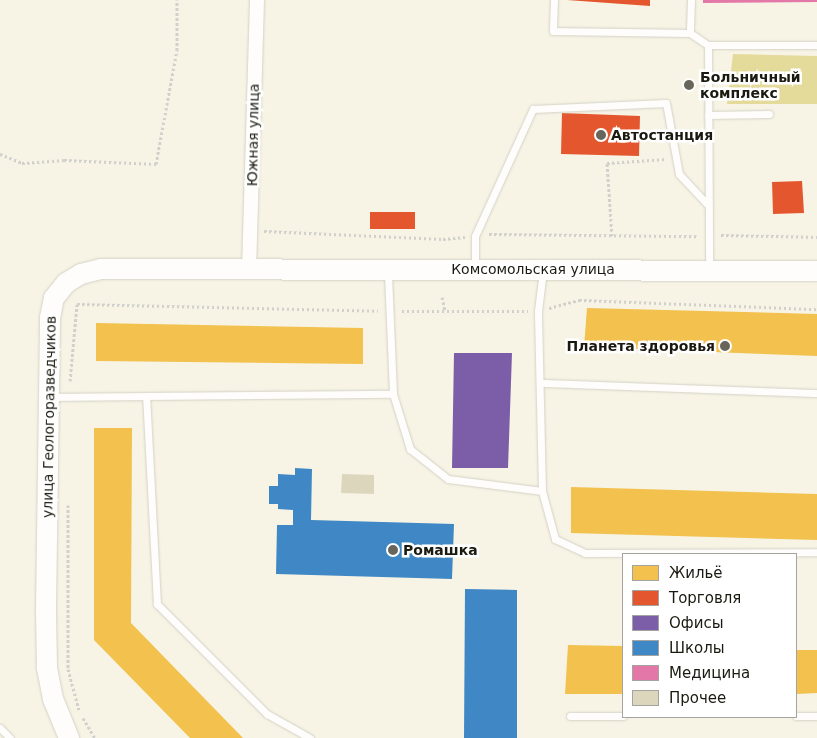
<!DOCTYPE html>
<html>
<head>
<meta charset="utf-8">
<style>
	body { margin:0 }
	#map { position:relative; width:817px; height:738px; overflow:hidden; background:#f7f4e5; font-family:"DejaVu Sans",sans-serif }
	div>[style] { position:absolute }
	.forest>* { inset:0; background:#e4da9a }
	.homes>* { inset:0; background:#f2c14e }
	.shops>* { inset:0; background:#e4572e }
	.offices>* { inset:0; background:#7b5ea7 }
	.schools>* { inset:0; background:#3f88c5 }
	.health>* { inset:0; background:#e377a8 }
	.building>* { inset:0; background:#dcd7bc }
	.path>* { height:3px; margin-top:-1.5px; transform-origin:0; background:repeating-linear-gradient(90deg,#d1d0cc 0 2.5px,transparent 0 5px) }
	.roads { filter:drop-shadow(0 0 1px #d3d1c6) drop-shadow(0 0 1px #d3d1c6) }
	.lane>* { height:7px; margin:-3.5px; padding:0 3.5px; transform-origin:3.5px; border-radius:3.5px; background:#fefdfb }
	.street>* { height:14px; margin:-7px; padding:0 7px; transform-origin:7px; border-radius:7px; background:#fefdfb }
	.secondary>* { height:20px; margin:-10px; padding:0 10px; transform-origin:10px; border-radius:10px; background:#fefdfb }
	.dots>* { width:14px; height:14px; translate:-50% -50%; box-sizing:border-box; border:2px solid #fff; border-radius:50% }
	span { translate:-50% -50%; white-space:nowrap; text-align:center; line-height:1.15; -webkit-text-stroke:5px #fff; paint-order:stroke }
	.poi-label { font-size:14px; color:#1b1a10; font-weight:700 }
	.left { translate:0 -50%; text-align:left }
	.right { translate:-100% -50%; text-align:right }
	.street-label { font-size:14px; color:#1b1a10 }
	.legend { position:absolute; left:622px; top:553px; width:175px; height:165px; box-sizing:border-box; background:#fff; border:1px solid #a4a39f; margin:0; padding:6px 9px; list-style:none; font-size:15px; color:#1b1a10 }
	.legend li { display:flex; align-items:center; gap:10px; height:25px }
	.legend b { width:25px; border:1px solid #a4a39f }
</style>
</head>
<body>
<div id="map">
	<div class="forest">
		<i style="clip-path:polygon(733px 54px,817px 56px,817px 104px,727px 104px)"></i>
	</div>
	<div class="homes">
		<i style="clip-path:polygon(587px 308px,817px 314px,817px 356px,584px 347px)"></i>
		<i style="clip-path:polygon(96px 323px,363px 328px,363px 364px,96px 361px)"></i>
		<i style="clip-path:polygon(94px 428px,132px 428px,131px 623px,243px 738px,190px 738px,94px 640px)"></i>
		<i style="clip-path:polygon(571px 487px,817px 494px,817px 540px,571px 533px)"></i>
		<i style="clip-path:polygon(568px 645px,623px 646px,623px 694px,565px 694px)"></i>
		<i style="clip-path:polygon(796px 650px,817px 650px,817px 693px,796px 694px)"></i>
	</div>
	<div class="shops">
		<i style="clip-path:polygon(567px 0,650px 0,650px 6px)"></i>
		<i style="clip-path:polygon(562px 113px,640px 116px,639px 156px,561px 154px)"></i>
		<i style="clip-path:polygon(802px 181px,804px 213px,773px 214px,772px 182px)"></i>
		<i style="clip-path:polygon(370px 212px,415px 212px,415px 229px,370px 229px)"></i>
	</div>
	<div class="offices">
		<i style="clip-path:polygon(454px 353px,512px 353px,508px 468px,452px 468px)"></i>
	</div>
	<div class="schools">
		<i style="clip-path:polygon(295px 468px,312px 469px,311px 520px,454px 524px,452px 579px,276px 574px,277px 525px,293px 525px,293px 510px,278px 509px,278px 504px,269px 504px,269px 486px,278px 486px,278px 474px,295px 475px)"></i>
		<i style="clip-path:polygon(465px 589px,517px 590px,517px 738px,464px 738px)"></i>
	</div>
	<div class="health">
		<i style="clip-path:polygon(703px 0,817px 0,817px 2px,703px 3px)"></i>
	</div>
	<div class="building">
		<i style="clip-path:polygon(342px 474px,374px 475px,374px 494px,341px 493px)"></i>
	</div>
	<div class="path">
		<i style="left:0;top:154px;width:24px;rotate:22deg"></i>
		<i style="left:22px;top:163px;width:42px;rotate:-4.1deg"></i>
		<i style="left:64px;top:160px;width:92px;rotate:2.5deg"></i>
		<i style="left:156px;top:164px;width:116px;rotate:-79.6deg"></i>
		<i style="left:177px;top:50px;width:50px;rotate:-90deg"></i>
		<i style="left:264px;top:231px;width:179px;rotate:2.6deg"></i>
		<i style="left:443px;top:239px;width:22px;rotate:-5deg"></i>
		<i style="left:489px;top:234px;width:208px;rotate:0.6deg"></i>
		<i style="left:721px;top:235px;width:96px;rotate:1.2deg"></i>
		<i style="left:612px;top:236px;width:73px;rotate:-93.9deg"></i>
		<i style="left:607px;top:163px;width:59px;rotate:-3.9deg"></i>
		<i style="left:442px;top:297px;width:14px;rotate:78deg"></i>
		<i style="left:549px;top:308px;width:31px;rotate:-15deg"></i>
		<i style="left:579px;top:300px;width:238px;rotate:2.2deg"></i>
		<i style="left:402px;top:311px;width:126px"></i>
		<i style="left:70px;top:381px;width:77px;rotate:-84.8deg"></i>
		<i style="left:77px;top:304px;width:301px;rotate:1.3deg"></i>
		<i style="left:68px;top:505px;width:164px;rotate:90deg"></i>
		<i style="left:68px;top:669px;width:42px;rotate:75deg"></i>
		<i style="left:83px;top:718px;width:23px;rotate:59deg"></i>
	</div>
	<div class="roads">
		<div class="lane">
			<i style="left:554px;top:0;width:31px;rotate:92deg"></i>
			<i style="left:553px;top:31px;width:137px;rotate:0.8deg"></i>
			<i style="left:691px;top:0;width:33px;rotate:92deg"></i>
			<i style="left:690px;top:33px;width:22px;rotate:34deg"></i>
			<i style="left:708px;top:45px;width:225px;rotate:89.7deg"></i>
			<i style="left:708px;top:45px;width:109px"></i>
			<i style="left:708px;top:115px;width:61px;rotate:-0.9deg"></i>
			<i style="left:475px;top:267px;width:31px;rotate:-90deg"></i>
			<i style="left:475px;top:236px;width:140px;rotate:-65.5deg"></i>
			<i style="left:533px;top:109px;width:133px;rotate:-2.6deg"></i>
			<i style="left:666px;top:103px;width:72px;rotate:79.6deg"></i>
			<i style="left:679px;top:174px;width:41px;rotate:47deg"></i>
			<i style="left:542px;top:383px;width:275px;rotate:2.1deg"></i>
			<i style="left:393px;top:394px;width:58px;rotate:72.8deg"></i>
			<i style="left:410px;top:449px;width:48px;rotate:38.3deg"></i>
			<i style="left:448px;top:479px;width:95px;rotate:7.3deg"></i>
			<i style="left:542px;top:491px;width:180px;rotate:-91.3deg"></i>
			<i style="left:538px;top:311px;width:38px;rotate:-83deg"></i>
			<i style="left:49px;top:397px;width:97px;rotate:-0.6deg"></i>
			<i style="left:542px;top:491px;width:50px;rotate:74.8deg"></i>
			<i style="left:555px;top:539px;width:33px;rotate:25deg"></i>
			<i style="left:585px;top:553px;width:232px;rotate:-0.2deg"></i>
			<i style="left:570px;top:716px;width:53px"></i>
			<i style="left:796px;top:716px;width:21px"></i>
			<i style="left:0;top:728px;width:14px;rotate:45deg"></i>
			<i style="left:310px;top:738px;width:49px;rotate:-150.8deg"></i>
			<i style="left:267px;top:714px;width:156px;rotate:-135deg"></i>
			<i style="left:157px;top:604px;width:208px;rotate:-93deg"></i>
			<i style="left:146px;top:396px;width:247px;rotate:-0.5deg"></i>
			<i style="left:393px;top:394px;width:121px;rotate:-92.4deg"></i>
		</div>
		<div class="street">
			<i style="left:249px;top:270px;width:270px;rotate:-88.3deg"></i>
		</div>
		<div class="secondary">
			<i style="left:69px;top:738px;width:42px;rotate:-112.3deg"></i>
			<i style="left:53px;top:699px;width:33px;rotate:-101deg"></i>
			<i style="left:47px;top:667px;width:57px;rotate:-91deg"></i>
			<i style="left:46px;top:610px;width:292px;rotate:-89.2deg"></i>
			<i style="left:50px;top:318px;width:20px;rotate:-79deg"></i>
			<i style="left:54px;top:298px;width:19px;rotate:-51deg"></i>
			<i style="left:66px;top:283px;width:17px;rotate:-31deg"></i>
			<i style="left:81px;top:274px;width:21px;rotate:-14deg"></i>
			<i style="left:101px;top:269px;width:716px;rotate:0.16deg"></i>
		</div>
	</div>
	<div class="dots">
		<i style="left:689px;top:85px;background:#68665b"></i>
		<i style="left:601px;top:135px;background:#68665b"></i>
		<i style="left:725px;top:346px;background:#68665b"></i>
		<i style="left:393px;top:550px;background:#68665b"></i>
	</div>
	<div class="poi-label">
		<span class="left" style="left:700px;top:85px">Больничный<br>комплекс</span>
		<span class="left" style="left:611px;top:135px">Автостанция</span>
		<span class="right" style="left:715px;top:346px">Планета здоровья</span>
		<span class="left" style="left:403px;top:550px">Ромашка</span>
	</div>
	<div class="street-label">
		<span style="left:253px;top:135px;rotate:-89deg">Южная улица</span>
		<span style="left:533px;top:269px">Комсомольская улица</span>
		<span style="left:49px;top:417px;rotate:-89deg">улица Геологоразведчиков</span>
	</div>
	<ul class="legend">
	<li><b style="height:14px;background:#f2c14e"></b>Жильё</li>
	<li><b style="height:14px;background:#e4572e"></b>Торговля</li>
	<li><b style="height:14px;background:#7b5ea7"></b>Офисы</li>
	<li><b style="height:14px;background:#3f88c5"></b>Школы</li>
	<li><b style="height:14px;background:#e377a8"></b>Медицина</li>
	<li><b style="height:14px;background:#dcd7bc"></b>Прочее</li>
	</ul>
</div>
</body>
</html>
